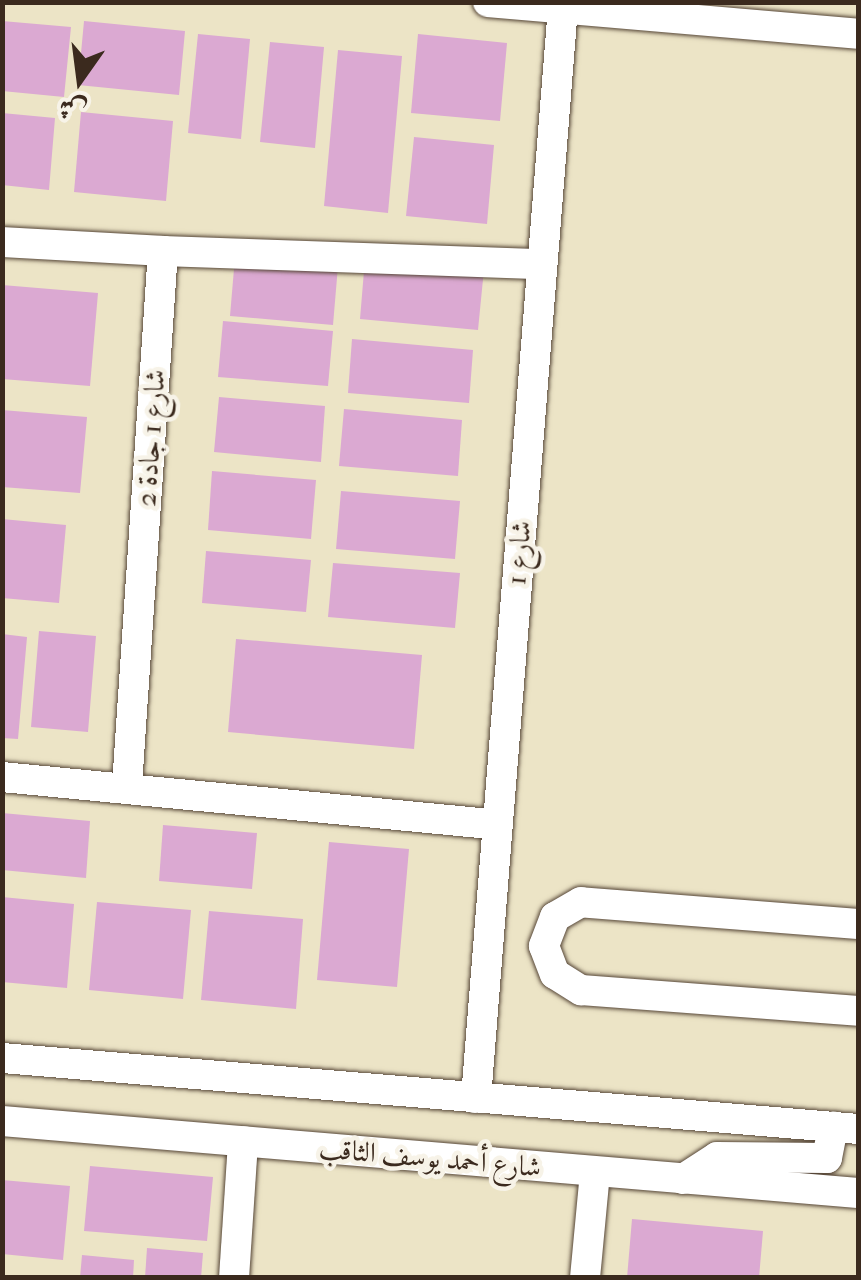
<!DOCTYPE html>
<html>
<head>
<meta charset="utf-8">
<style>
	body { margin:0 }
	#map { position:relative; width:861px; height:1280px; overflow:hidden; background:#ece4c6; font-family:"IM FELL French Canon",Amiri,serif }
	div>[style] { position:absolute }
	.building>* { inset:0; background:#dba9d2 }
	.roads { filter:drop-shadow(0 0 2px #564637) drop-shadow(0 0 2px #564637) }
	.minor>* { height:30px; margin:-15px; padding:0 15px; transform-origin:15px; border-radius:15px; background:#fff }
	span { translate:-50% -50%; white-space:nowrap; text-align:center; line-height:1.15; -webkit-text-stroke:9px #f7f3e8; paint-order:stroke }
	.street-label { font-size:28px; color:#3b2a1e }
	.frame { position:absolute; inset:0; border:5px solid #3b2a1e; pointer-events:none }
	.north { position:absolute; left:30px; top:30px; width:100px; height:100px; -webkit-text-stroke:8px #f7f3e8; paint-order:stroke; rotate:194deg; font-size:28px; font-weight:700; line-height:40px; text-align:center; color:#3b2a1e }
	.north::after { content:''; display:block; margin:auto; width:35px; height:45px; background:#3b2a1e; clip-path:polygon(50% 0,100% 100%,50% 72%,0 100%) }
</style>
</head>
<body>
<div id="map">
	<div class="building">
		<i style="clip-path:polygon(2px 21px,71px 27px,64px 97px,2px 91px)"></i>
		<i style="clip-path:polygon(84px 21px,185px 31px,179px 95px,78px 85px)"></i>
		<i style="clip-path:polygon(198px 34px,250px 39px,241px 139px,188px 133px)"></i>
		<i style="clip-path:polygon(418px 34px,507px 43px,500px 121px,411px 113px)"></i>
		<i style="clip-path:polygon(270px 42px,324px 47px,315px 148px,260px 142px)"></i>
		<i style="clip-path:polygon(338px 50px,402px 56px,388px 213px,324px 206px)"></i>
		<i style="clip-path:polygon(81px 112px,173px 121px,166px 201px,74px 192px)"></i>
		<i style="clip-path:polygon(2px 113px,55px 118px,49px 190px,2px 185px)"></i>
		<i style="clip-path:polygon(414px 137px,494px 145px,487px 224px,406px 216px)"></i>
		<i style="clip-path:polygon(235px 257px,338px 266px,333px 325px,230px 316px)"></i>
		<i style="clip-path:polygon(365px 259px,484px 269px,478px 330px,360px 319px)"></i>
		<i style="clip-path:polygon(2px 285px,98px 293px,90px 386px,2px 379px)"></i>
		<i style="clip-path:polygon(223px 321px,333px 331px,328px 386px,218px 377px)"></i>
		<i style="clip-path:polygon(352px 339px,473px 350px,469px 403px,348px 393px)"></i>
		<i style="clip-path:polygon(219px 397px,325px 406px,321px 462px,214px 452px)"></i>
		<i style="clip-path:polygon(344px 409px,462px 420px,458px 476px,339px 466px)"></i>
		<i style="clip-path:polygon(2px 410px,87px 417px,80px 493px,2px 487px)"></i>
		<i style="clip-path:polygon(212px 471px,316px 480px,311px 539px,208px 530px)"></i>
		<i style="clip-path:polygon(341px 491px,460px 501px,455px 559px,336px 549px)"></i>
		<i style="clip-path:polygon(2px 519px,66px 525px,59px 603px,2px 598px)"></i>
		<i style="clip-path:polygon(206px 551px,311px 560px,306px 612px,202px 603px)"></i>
		<i style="clip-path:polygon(333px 563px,460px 573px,455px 628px,328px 617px)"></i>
		<i style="clip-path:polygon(39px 631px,96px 636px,88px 732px,31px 727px)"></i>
		<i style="clip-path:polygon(2px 634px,27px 637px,18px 739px,2px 738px)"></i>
		<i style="clip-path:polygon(236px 639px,422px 655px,414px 749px,228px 732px)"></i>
		<i style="clip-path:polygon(2px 813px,90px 821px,86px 878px,2px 870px)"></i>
		<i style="clip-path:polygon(163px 825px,257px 833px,252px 889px,159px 881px)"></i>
		<i style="clip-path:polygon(329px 842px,409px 849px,397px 987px,317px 980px)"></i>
		<i style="clip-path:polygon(2px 897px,74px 904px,67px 988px,2px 982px)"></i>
		<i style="clip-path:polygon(97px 902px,191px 910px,183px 999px,89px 990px)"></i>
		<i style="clip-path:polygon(209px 911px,303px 919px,296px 1009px,201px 1000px)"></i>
		<i style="clip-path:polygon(90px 1166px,213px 1177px,207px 1241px,84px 1231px)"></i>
		<i style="clip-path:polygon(2px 1180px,70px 1186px,63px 1260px,2px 1254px)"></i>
		<i style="clip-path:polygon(632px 1219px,763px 1231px,759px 1278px,627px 1278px)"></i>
		<i style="clip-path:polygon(147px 1248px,203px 1253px,201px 1278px,145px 1278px)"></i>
		<i style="clip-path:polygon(82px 1255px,134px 1260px,133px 1278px,80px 1278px)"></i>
	</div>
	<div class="roads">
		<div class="minor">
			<i style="left:488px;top:2px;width:371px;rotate:4.9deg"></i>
			<i style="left:2px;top:242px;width:161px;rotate:3.2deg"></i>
			<i style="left:163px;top:251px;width:536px;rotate:93.85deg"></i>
			<i style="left:163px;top:251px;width:379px;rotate:2deg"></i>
			<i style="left:2px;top:777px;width:498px;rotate:5.5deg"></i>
			<i style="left:858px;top:924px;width:278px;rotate:-175.5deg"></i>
			<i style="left:581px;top:902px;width:30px;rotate:150deg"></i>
			<i style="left:555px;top:917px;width:31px;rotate:111deg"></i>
			<i style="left:544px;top:946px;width:30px;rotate:69deg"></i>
			<i style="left:555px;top:974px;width:31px;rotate:32deg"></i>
			<i style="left:581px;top:990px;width:278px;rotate:4.3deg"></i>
			<i style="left:2px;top:1058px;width:859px;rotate:4.74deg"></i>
			<i style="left:476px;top:1098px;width:1093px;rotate:-85.44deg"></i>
			<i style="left:2px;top:1121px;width:859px;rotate:4.81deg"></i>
			<i style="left:683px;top:1179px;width:40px;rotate:-32.9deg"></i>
			<i style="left:717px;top:1157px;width:110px;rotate:0.5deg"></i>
			<i style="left:827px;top:1158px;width:32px;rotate:-79deg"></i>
			<i style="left:234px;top:1278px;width:137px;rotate:-86.2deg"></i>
			<i style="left:585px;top:1278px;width:106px;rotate:-84.6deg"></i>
		</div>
	</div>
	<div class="street-label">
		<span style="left:151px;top:438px;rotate:-86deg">شارع 1 جادة 2</span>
		<span style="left:519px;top:553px;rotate:-85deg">شارع 1</span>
		<span style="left:430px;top:1158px;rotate:5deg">شارع أحمد يوسف الثاقب</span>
	</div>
	<div class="frame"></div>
	<div class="north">ش</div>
</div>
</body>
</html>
